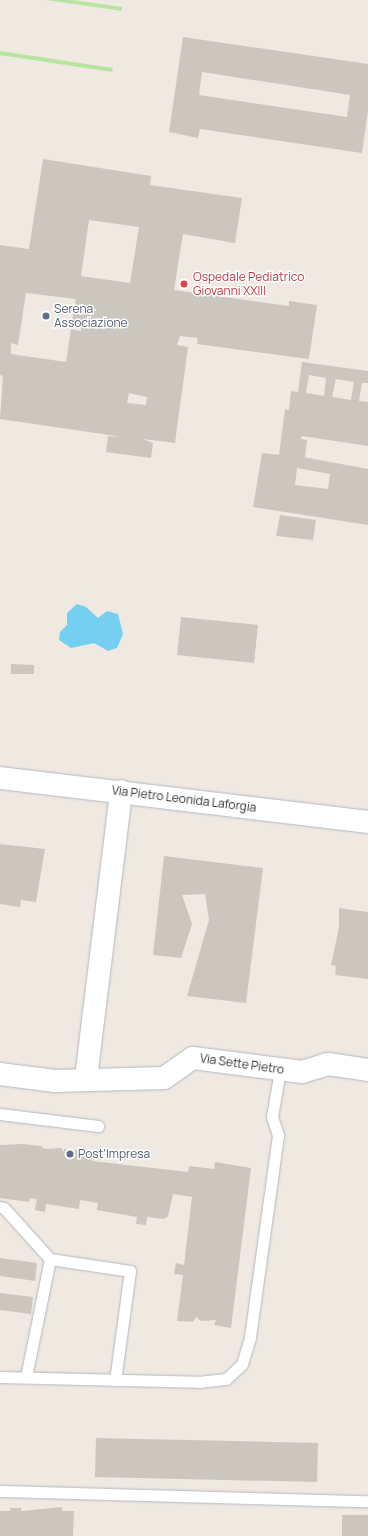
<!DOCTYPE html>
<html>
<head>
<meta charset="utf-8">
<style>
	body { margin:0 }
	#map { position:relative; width:368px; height:1536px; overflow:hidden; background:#efe9e1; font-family:Manrope,sans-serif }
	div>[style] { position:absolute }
	.green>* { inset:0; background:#b6e59e }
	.water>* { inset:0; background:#75cff0 }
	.building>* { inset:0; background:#cbc7bf }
	.roads { filter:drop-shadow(0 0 1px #b4b7c1) drop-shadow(0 0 1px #b4b7c1) }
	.lane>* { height:11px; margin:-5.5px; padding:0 5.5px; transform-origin:5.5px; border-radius:5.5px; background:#fff }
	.street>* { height:22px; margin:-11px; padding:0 11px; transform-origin:11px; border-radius:11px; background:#fff }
	.dots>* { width:11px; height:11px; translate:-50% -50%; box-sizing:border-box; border:2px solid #fff; border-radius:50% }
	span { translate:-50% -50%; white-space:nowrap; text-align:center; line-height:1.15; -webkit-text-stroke:3px #fff; paint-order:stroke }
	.health-label { font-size:12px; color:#be3a42 }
	.left { translate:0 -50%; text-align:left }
	.service-label { font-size:12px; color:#4e5e75 }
	.street-label { font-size:12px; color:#2e2e2e }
</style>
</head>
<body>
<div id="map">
	<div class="green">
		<i style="clip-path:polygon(46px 0,72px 0,122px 7px,122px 11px)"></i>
		<i style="clip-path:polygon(0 51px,113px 68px,112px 72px,0 55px)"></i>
	</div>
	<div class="water">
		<i style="clip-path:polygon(77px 604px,86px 607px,98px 618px,107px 611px,118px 614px,123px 634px,117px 648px,108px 651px,94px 643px,71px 648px,59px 640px,60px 632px,67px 625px,67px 613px)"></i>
	</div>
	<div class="building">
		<i style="clip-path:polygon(evenodd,183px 37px,368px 64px,368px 111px,362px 153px,200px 129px,198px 138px,169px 132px,183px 37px,202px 72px,350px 95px,347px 117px,199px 95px,202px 72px)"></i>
		<i style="clip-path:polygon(evenodd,43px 159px,151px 176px,150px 185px,242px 198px,235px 243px,183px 234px,174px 290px,289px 306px,289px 301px,317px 305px,309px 359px,197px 344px,198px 338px,180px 336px,177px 345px,188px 347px,175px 443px,143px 439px,153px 443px,151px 458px,106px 452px,108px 436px,123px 437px,0 419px,3px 376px,0 375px,0 245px,29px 249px,43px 159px,89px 220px,139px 227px,130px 283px,81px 276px,89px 220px,43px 159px,26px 293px,76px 299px,72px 321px,82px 323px,81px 331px,71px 329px,66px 362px,11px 354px,11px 343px,18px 345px,26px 293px,43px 159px,129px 393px,147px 397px,146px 405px,127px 403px,129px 393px)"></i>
		<i style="clip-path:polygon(evenodd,302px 362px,368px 371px,368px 383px,362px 383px,359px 401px,368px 402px,368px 446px,302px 436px,301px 439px,307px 440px,305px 457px,298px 456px,368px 469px,368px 525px,253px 507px,262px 453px,279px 455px,285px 409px,289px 410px,291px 391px,298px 392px,302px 362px,309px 375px,326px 378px,324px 396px,306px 393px,309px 375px,302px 362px,336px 379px,354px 382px,351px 400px,332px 397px,336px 379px,302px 362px,297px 468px,330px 474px,328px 489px,295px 485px,297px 468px)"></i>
		<i style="clip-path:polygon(280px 515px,316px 520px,313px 540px,276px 536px)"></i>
		<i style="clip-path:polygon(181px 617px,258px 625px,254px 663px,177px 655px)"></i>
		<i style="clip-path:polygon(11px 664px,34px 665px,34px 674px,11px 674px)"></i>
		<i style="clip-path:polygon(0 844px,45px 849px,36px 902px,21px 900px,20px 907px,0 904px)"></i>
		<i style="clip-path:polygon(164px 856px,263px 868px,246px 1003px,187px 996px,209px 920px,205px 894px,182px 895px,192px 924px,181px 958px,153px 955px)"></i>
		<i style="clip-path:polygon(339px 908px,368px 912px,368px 979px,335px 975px,336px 966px,331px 965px,339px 927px)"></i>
		<i style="clip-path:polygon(21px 1144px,41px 1146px,45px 1149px,61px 1148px,64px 1152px,64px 1149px,93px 1152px,92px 1161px,188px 1172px,189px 1166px,214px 1169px,215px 1162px,251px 1168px,231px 1328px,214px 1325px,216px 1320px,201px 1321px,196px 1317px,193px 1322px,177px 1321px,183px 1275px,174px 1274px,176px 1263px,184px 1265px,192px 1197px,173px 1194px,168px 1216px,164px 1219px,147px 1217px,146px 1225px,136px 1224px,137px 1217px,97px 1210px,98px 1203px,80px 1200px,79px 1209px,46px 1204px,45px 1212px,35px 1210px,37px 1199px,30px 1198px,29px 1202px,0 1198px,0 1145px)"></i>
		<i style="clip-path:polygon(0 1258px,37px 1263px,35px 1281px,0 1276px)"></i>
		<i style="clip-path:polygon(0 1293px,33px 1297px,31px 1314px,0 1310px)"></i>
		<i style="clip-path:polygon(96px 1438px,318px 1443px,317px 1482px,95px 1477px)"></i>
		<i style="clip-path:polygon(62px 1507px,62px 1511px,74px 1511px,73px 1536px,0 1536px,0 1511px,10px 1511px,10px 1508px,21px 1508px,21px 1511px)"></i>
		<i style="clip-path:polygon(342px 1515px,368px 1515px,368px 1536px,342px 1536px)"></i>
	</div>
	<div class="roads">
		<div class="lane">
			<i style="left:0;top:1114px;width:99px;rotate:7deg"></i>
			<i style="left:0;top:1207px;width:4px;rotate:14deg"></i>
			<i style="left:4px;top:1208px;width:69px;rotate:48deg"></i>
			<i style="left:50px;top:1259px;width:81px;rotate:8.5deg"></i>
			<i style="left:130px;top:1271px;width:110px;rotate:97.8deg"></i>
			<i style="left:0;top:1377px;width:198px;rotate:1.4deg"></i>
			<i style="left:198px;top:1382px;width:28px;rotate:-6deg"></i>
			<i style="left:226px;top:1379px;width:22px;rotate:-43deg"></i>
			<i style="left:242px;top:1364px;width:28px;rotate:-73deg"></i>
			<i style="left:250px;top:1337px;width:204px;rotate:-82.1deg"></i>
			<i style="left:278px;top:1135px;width:19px;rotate:-108deg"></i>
			<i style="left:272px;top:1117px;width:48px;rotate:-80.3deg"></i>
			<i style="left:26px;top:1377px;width:120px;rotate:-78.5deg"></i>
			<i style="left:0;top:1491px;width:368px;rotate:1.6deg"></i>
		</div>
		<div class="street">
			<i style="left:0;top:778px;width:371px;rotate:6.8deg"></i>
			<i style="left:0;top:1074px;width:55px;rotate:7.3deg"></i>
			<i style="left:55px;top:1081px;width:109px;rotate:-1.6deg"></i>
			<i style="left:164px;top:1078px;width:35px;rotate:-35deg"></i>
			<i style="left:193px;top:1058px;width:110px;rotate:7.3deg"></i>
			<i style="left:302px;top:1072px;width:27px;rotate:-17deg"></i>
			<i style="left:328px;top:1064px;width:40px;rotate:8.5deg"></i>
			<i style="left:86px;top:1078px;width:289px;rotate:-83deg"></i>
		</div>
	</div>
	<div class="dots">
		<i style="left:184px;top:284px;background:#e0444e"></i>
		<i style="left:46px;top:316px;background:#5c6f8a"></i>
		<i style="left:70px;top:1154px;background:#5c6f8a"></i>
	</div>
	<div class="health-label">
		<span class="left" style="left:193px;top:284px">Ospedale Pediatrico<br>Giovanni XXIII</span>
	</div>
	<div class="service-label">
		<span class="left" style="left:54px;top:316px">Serena<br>Associazione</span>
		<span class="left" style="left:78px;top:1154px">Post'Impresa</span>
	</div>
	<div class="street-label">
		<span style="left:184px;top:799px;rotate:7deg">Via Pietro Leonida Laforgia</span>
		<span style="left:242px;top:1064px;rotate:8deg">Via Sette Pietro</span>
	</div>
</div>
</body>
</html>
